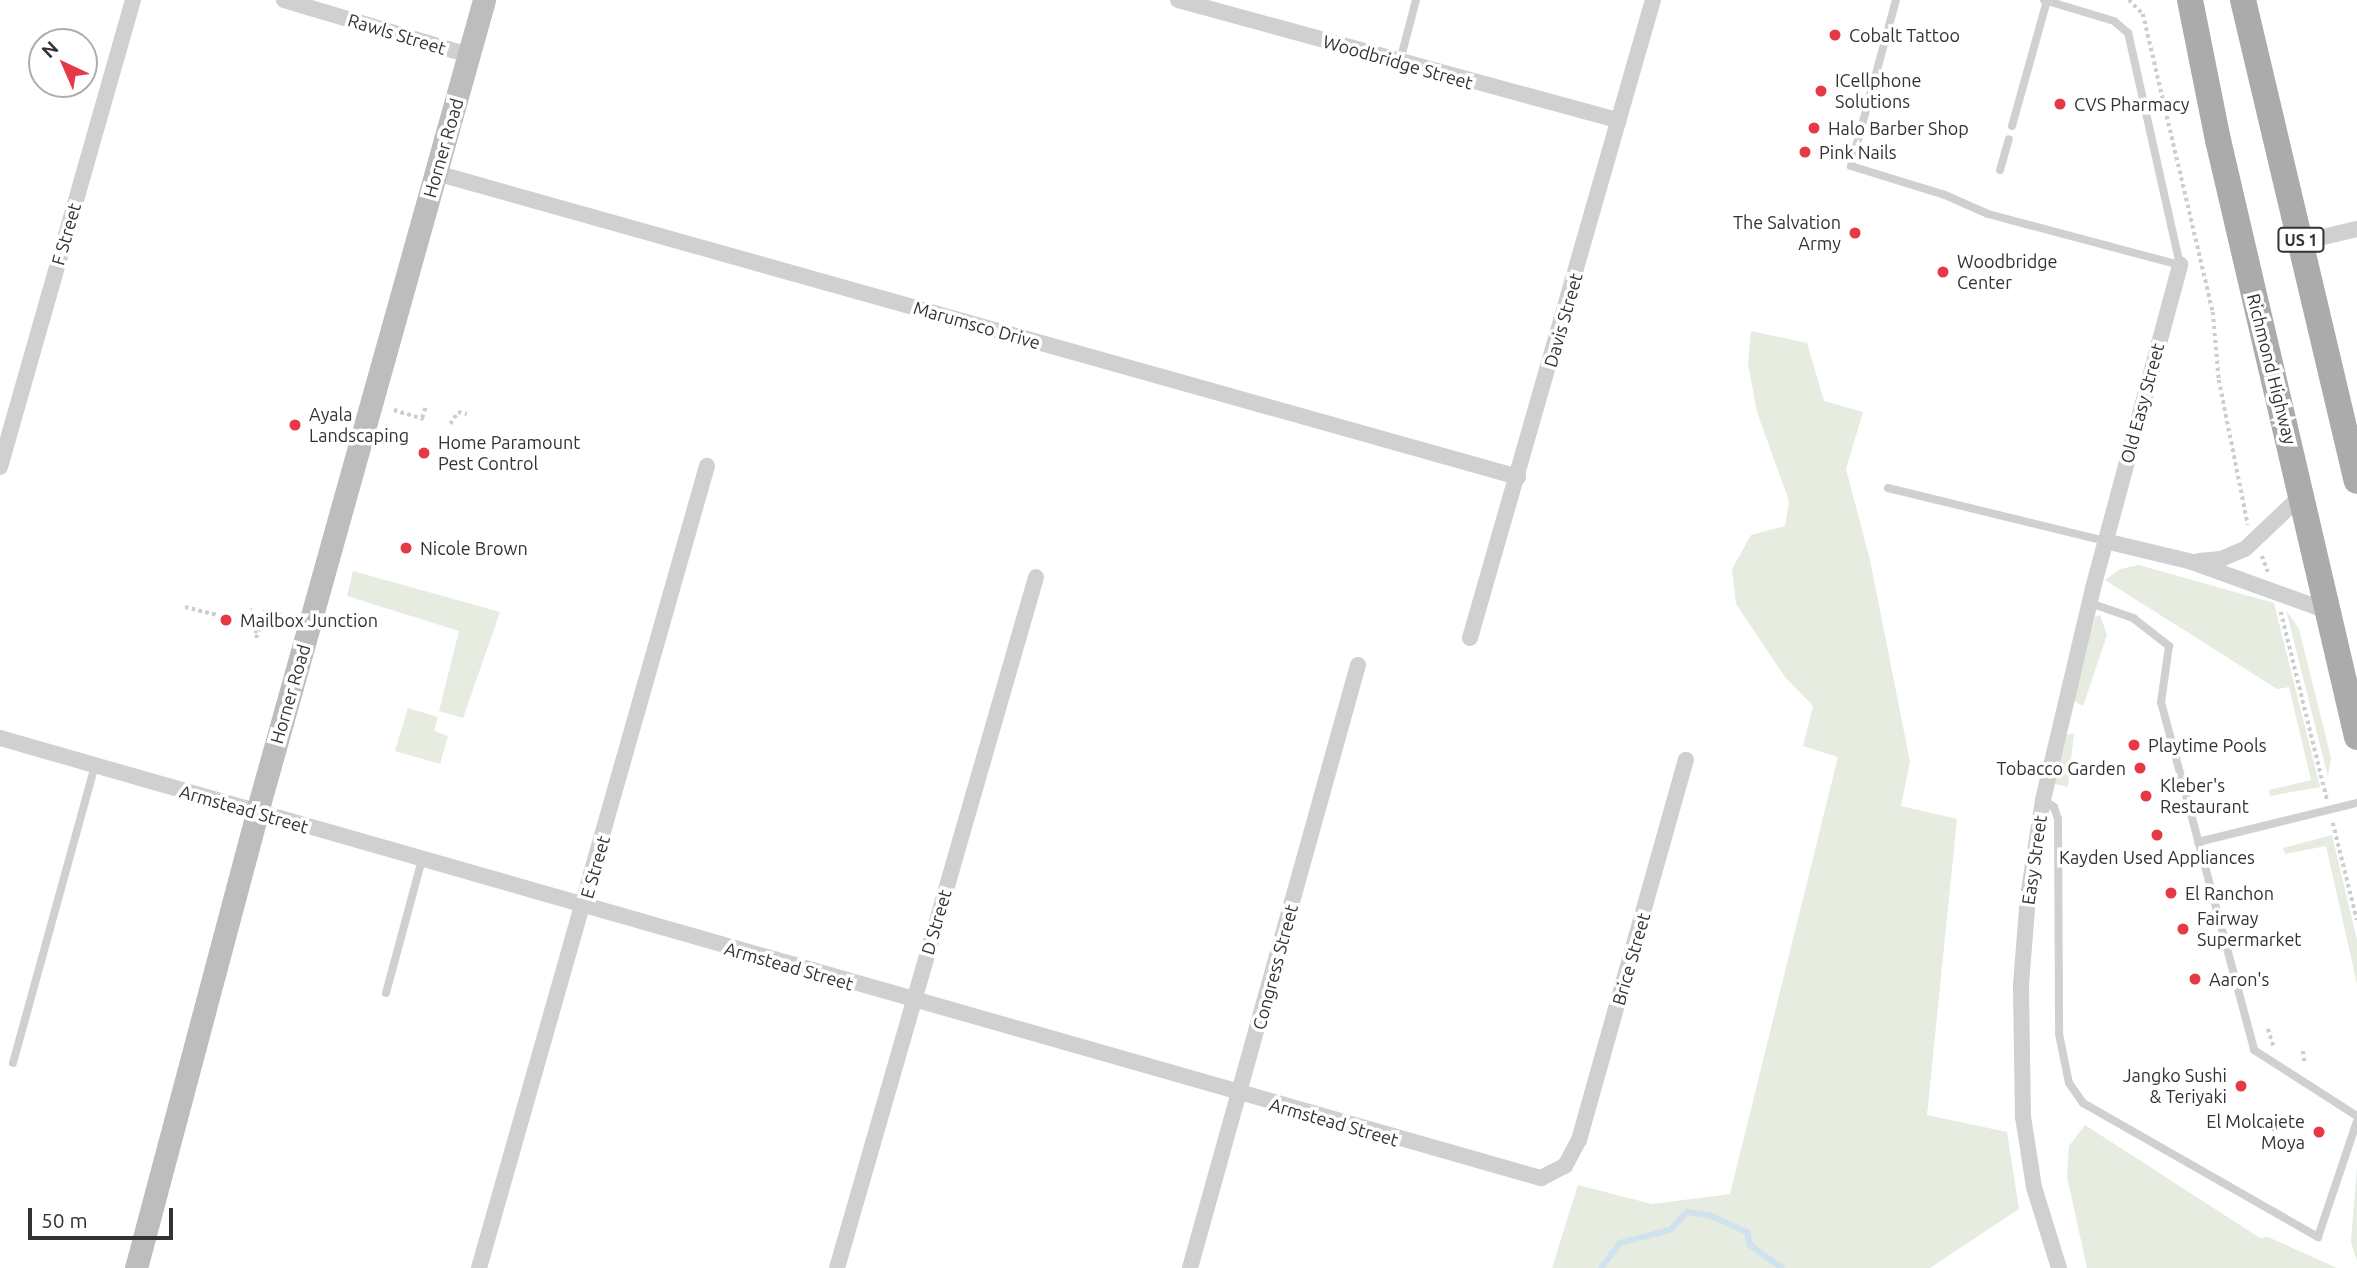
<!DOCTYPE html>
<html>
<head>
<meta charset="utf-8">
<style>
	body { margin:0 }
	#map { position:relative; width:2357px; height:1268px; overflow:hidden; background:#fff; font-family:Ubuntu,sans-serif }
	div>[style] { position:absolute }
	.green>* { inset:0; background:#e6ecdf }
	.stream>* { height:6px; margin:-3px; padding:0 3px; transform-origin:3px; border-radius:3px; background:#cfe2ee }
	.path>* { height:3.5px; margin-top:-1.75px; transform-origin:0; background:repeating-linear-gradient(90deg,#cdcdcd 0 3.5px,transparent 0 7px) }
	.lane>* { height:8px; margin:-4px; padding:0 4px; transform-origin:4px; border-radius:4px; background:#d0d0d0 }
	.street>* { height:16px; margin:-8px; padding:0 8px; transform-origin:8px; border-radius:8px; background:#d0d0d0 }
	.secondary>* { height:23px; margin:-11.5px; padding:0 11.5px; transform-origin:11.5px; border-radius:11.5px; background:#bdbdbd }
	.primary>* { height:26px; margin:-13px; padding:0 13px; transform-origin:13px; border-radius:13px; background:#ababab }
	.dots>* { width:19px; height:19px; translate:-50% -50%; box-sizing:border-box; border:4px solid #fff; border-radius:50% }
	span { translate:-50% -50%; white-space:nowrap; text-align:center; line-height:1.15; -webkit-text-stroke:7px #fff; paint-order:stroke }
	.shield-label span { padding:2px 5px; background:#fff; border:2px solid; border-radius:5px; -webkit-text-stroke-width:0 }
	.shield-label { font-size:16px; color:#333; font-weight:700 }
	.street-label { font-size:18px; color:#333 }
	.poi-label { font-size:18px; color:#333 }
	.left { translate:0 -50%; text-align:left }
	.right { translate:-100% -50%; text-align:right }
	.north { position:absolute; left:28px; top:28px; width:70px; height:70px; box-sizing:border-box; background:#fff; border:2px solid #adadad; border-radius:50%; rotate:316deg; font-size:19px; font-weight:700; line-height:28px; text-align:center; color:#333 }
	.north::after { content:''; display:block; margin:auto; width:24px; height:32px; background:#e63946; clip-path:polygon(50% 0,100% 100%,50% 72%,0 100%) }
	.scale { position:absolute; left:28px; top:1208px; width:145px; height:32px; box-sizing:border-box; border:4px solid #333; border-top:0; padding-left:9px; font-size:21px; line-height:24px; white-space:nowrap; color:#333; -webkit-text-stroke:5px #fff; paint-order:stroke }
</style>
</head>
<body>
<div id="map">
	<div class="green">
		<i style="clip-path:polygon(1751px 331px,1807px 343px,1824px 401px,1863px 412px,1846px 469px,1870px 560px,1910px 762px,1901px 806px,1957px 819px,1927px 1115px,2007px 1132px,2019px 1209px,1930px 1268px,1552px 1268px,1578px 1185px,1652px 1204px,1730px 1194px,1838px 757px,1803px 746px,1813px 706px,1785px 677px,1736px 604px,1732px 569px,1751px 535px,1785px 526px,1789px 501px,1757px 412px,1748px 364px)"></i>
		<i style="clip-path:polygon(2139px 565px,2274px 603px,2320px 787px,2270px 796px,2269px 790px,2311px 780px,2289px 687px,2277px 689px,2105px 580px,2120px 569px)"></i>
		<i style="clip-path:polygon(353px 571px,500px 612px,463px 718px,439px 711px,459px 631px,347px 596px)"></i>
		<i style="clip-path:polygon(2286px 610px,2299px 629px,2331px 758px,2328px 777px)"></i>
		<i style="clip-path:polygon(2100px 615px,2107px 635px,2083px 706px,2074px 701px,2095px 617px)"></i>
		<i style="clip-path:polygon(408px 708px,438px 717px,434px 731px,448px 736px,440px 764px,395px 751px)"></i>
		<i style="clip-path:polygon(2074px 733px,2068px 787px,2054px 784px,2066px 735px)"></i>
		<i style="clip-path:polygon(2332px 835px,2357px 940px,2357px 984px,2326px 846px,2285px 854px,2283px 848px)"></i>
		<i style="clip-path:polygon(2085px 1125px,2260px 1238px,2268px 1237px,2337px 1268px,2087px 1268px,2067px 1177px,2069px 1146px)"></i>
		<i style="clip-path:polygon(2357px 1167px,2357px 1261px,2351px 1242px)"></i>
	</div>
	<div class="stream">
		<i style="left:1601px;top:1268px;width:31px;rotate:-53deg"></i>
		<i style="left:1620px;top:1243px;width:52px;rotate:-14.6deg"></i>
		<i style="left:1670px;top:1230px;width:25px;rotate:-47deg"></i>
		<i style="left:1687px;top:1212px;width:22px;rotate:8deg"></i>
		<i style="left:1709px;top:1215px;width:42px;rotate:24.1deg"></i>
		<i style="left:1747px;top:1232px;width:13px;rotate:77deg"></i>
		<i style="left:1750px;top:1245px;width:39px;rotate:36deg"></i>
	</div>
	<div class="path">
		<i style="left:2129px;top:0;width:20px;rotate:45deg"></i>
		<i style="left:2143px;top:14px;width:306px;rotate:76.8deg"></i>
		<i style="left:2213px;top:312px;width:68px;rotate:85deg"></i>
		<i style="left:2219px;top:380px;width:148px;rotate:78.7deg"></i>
		<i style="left:394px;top:410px;width:31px;rotate:17deg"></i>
		<i style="left:422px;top:418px;width:13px;rotate:-72deg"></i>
		<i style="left:450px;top:424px;width:14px;rotate:-56deg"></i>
		<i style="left:458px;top:412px;width:9px;rotate:13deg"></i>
		<i style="left:2262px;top:556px;width:17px;rotate:69deg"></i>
		<i style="left:185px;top:607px;width:32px;rotate:14deg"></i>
		<i style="left:252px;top:612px;width:5px;rotate:-79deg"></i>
		<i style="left:2281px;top:612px;width:193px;rotate:76.2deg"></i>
		<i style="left:279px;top:614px;width:2px;rotate:27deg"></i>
		<i style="left:257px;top:616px;width:22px;rotate:93deg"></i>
		<i style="left:256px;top:638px;width:29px;rotate:-72deg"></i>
		<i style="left:2333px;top:823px;width:100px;rotate:76.1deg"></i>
		<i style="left:2268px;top:1029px;width:19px;rotate:72deg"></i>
		<i style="left:2303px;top:1051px;width:12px;rotate:81deg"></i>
	</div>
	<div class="lane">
		<i style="left:1896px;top:0;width:172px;rotate:105.2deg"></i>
		<i style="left:1851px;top:166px;width:98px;rotate:17.1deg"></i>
		<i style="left:1945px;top:195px;width:47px;rotate:23.8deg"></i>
		<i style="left:1988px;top:214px;width:199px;rotate:14.9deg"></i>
		<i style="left:2180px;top:265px;width:238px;rotate:-102.6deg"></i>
		<i style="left:2128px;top:33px;width:18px;rotate:-139deg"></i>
		<i style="left:2114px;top:21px;width:73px;rotate:-163.3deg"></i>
		<i style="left:1400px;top:61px;width:63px;rotate:-75.3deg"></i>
		<i style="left:2012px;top:126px;width:130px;rotate:-74.4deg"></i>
		<i style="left:2000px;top:170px;width:32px;rotate:-74deg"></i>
		<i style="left:1888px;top:488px;width:223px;rotate:13.7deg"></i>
		<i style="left:2090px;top:603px;width:46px;rotate:19.2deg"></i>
		<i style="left:2133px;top:618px;width:46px;rotate:37.9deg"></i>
		<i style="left:2169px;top:646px;width:57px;rotate:98.1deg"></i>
		<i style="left:2161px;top:702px;width:360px;rotate:75deg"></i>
		<i style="left:2254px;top:1050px;width:122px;rotate:32.7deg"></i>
		<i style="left:2043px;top:800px;width:13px;rotate:32deg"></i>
		<i style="left:2054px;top:807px;width:13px;rotate:72deg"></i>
		<i style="left:2058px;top:819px;width:215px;rotate:89.7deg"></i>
		<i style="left:2059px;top:1034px;width:50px;rotate:78.5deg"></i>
		<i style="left:2069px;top:1083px;width:24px;rotate:55deg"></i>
		<i style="left:2083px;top:1103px;width:271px;rotate:29.7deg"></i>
		<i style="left:2318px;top:1237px;width:122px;rotate:-71.4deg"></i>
		<i style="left:2198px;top:842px;width:164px;rotate:-13.8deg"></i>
		<i style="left:386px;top:993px;width:138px;rotate:-74.9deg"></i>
		<i style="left:13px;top:1063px;width:308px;rotate:-74.6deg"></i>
	</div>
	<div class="street">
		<i style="left:284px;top:0;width:193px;rotate:16.6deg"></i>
		<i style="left:1178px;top:0;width:457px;rotate:15.3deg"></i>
		<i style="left:436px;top:173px;width:1124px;rotate:15.69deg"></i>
		<i style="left:2302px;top:242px;width:57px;rotate:-13.3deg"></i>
		<i style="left:0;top:467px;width:486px;rotate:-74.1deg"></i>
		<i style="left:2105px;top:541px;width:86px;rotate:13.4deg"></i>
		<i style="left:2189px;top:561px;width:148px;rotate:19.8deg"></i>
		<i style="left:2199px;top:561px;width:22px;rotate:-5deg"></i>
		<i style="left:2221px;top:559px;width:26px;rotate:-23deg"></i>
		<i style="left:2245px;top:549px;width:79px;rotate:-43.5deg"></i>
		<i style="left:1470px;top:638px;width:664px;rotate:-74deg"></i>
		<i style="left:0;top:738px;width:1603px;rotate:15.94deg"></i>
		<i style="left:1541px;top:1178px;width:27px;rotate:-27deg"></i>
		<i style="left:1565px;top:1166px;width:30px;rotate:-62deg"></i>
		<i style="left:1579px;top:1140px;width:395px;rotate:-74.3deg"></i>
		<i style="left:479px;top:1268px;width:834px;rotate:-74.13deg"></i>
		<i style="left:837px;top:1268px;width:719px;rotate:-73.93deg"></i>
		<i style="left:1190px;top:1268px;width:626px;rotate:-74.43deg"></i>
		<i style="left:2059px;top:1268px;width:85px;rotate:-107.2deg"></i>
		<i style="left:2034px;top:1187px;width:71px;rotate:-98.9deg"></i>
		<i style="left:2023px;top:1117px;width:132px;rotate:-90.9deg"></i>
		<i style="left:2021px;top:985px;width:89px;rotate:-85.5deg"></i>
		<i style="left:2028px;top:896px;width:97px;rotate:-81.1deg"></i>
		<i style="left:2043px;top:800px;width:218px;rotate:-76.7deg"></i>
		<i style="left:2093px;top:588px;width:335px;rotate:-74.9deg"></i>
	</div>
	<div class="secondary">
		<i style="left:136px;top:1268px;width:472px;rotate:-75.1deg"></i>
		<i style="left:257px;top:812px;width:843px;rotate:-74.38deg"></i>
	</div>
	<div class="primary">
		<i style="left:2190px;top:0;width:143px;rotate:78.7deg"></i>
		<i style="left:2218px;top:140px;width:613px;rotate:76.89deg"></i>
		<i style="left:2243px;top:0;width:494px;rotate:76.7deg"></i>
	</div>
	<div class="dots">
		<i style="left:1835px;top:35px;background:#e63946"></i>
		<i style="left:1821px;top:91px;background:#e63946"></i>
		<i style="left:2060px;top:104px;background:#e63946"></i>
		<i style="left:1814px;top:128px;background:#e63946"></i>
		<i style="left:1805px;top:152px;background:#e63946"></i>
		<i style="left:1855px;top:233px;background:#e63946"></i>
		<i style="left:1943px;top:272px;background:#e63946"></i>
		<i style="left:295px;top:425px;background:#e63946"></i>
		<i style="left:424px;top:453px;background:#e63946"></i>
		<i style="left:406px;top:548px;background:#e63946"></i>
		<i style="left:226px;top:620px;background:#e63946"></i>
		<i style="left:2134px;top:745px;background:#e63946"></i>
		<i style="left:2140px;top:768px;background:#e63946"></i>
		<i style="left:2146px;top:796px;background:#e63946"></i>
		<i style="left:2157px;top:835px;background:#e63946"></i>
		<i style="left:2171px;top:893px;background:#e63946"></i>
		<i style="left:2183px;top:929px;background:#e63946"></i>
		<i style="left:2195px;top:979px;background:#e63946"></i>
		<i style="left:2241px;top:1086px;background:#e63946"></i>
		<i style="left:2319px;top:1132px;background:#e63946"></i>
	</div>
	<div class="shield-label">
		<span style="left:2301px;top:240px">US 1</span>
	</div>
	<div class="street-label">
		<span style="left:397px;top:34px;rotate:17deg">Rawls Street</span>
		<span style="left:1398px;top:62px;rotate:16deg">Woodbridge Street</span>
		<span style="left:443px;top:148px;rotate:-74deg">Horner Road</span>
		<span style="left:66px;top:234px;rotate:-74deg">F Street</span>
		<span style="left:1563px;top:320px;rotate:-74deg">Davis Street</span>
		<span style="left:977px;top:325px;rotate:16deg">Marumsco Drive</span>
		<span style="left:2272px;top:369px;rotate:76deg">Richmond Highway</span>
		<span style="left:2142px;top:403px;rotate:-75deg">Old Easy Street</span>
		<span style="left:290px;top:694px;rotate:-74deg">Horner Road</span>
		<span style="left:244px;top:809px;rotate:16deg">Armstead Street</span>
		<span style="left:2034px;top:860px;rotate:-82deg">Easy Street</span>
		<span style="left:595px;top:867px;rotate:-74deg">E Street</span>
		<span style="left:936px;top:922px;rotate:-74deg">D Street</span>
		<span style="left:1631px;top:959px;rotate:-74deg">Brice Street</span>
		<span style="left:789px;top:966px;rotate:16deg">Armstead Street</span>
		<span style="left:1275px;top:967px;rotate:-75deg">Congress Street</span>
		<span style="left:1334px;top:1122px;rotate:16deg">Armstead Street</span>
	</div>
	<div class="poi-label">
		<span class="left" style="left:1849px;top:35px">Cobalt Tattoo</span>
		<span class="left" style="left:1835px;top:91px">ICellphone<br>Solutions</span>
		<span class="left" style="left:2074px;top:104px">CVS Pharmacy</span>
		<span class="left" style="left:1828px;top:128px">Halo Barber Shop</span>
		<span class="left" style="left:1819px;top:152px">Pink Nails</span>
		<span class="right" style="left:1841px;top:233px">The Salvation<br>Army</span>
		<span class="left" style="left:1957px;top:272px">Woodbridge<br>Center</span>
		<span class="left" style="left:309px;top:425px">Ayala<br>Landscaping</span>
		<span class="left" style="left:438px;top:453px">Home Paramount<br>Pest Control</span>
		<span class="left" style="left:420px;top:548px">Nicole Brown</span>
		<span class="left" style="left:240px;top:620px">Mailbox Junction</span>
		<span class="left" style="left:2148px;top:745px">Playtime Pools</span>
		<span class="right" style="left:2126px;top:768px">Tobacco Garden</span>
		<span class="left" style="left:2160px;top:796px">Kleber's<br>Restaurant</span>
		<span style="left:2157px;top:857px">Kayden Used Appliances</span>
		<span class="left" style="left:2185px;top:893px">El Ranchon</span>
		<span class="left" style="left:2197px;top:929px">Fairway<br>Supermarket</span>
		<span class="left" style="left:2209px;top:979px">Aaron's</span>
		<span class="right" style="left:2227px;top:1086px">Jangko Sushi<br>&amp; Teriyaki</span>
		<span class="right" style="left:2305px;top:1132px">El Molcajete<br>Moya</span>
	</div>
	<div class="north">N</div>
	<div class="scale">50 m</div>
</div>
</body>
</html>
